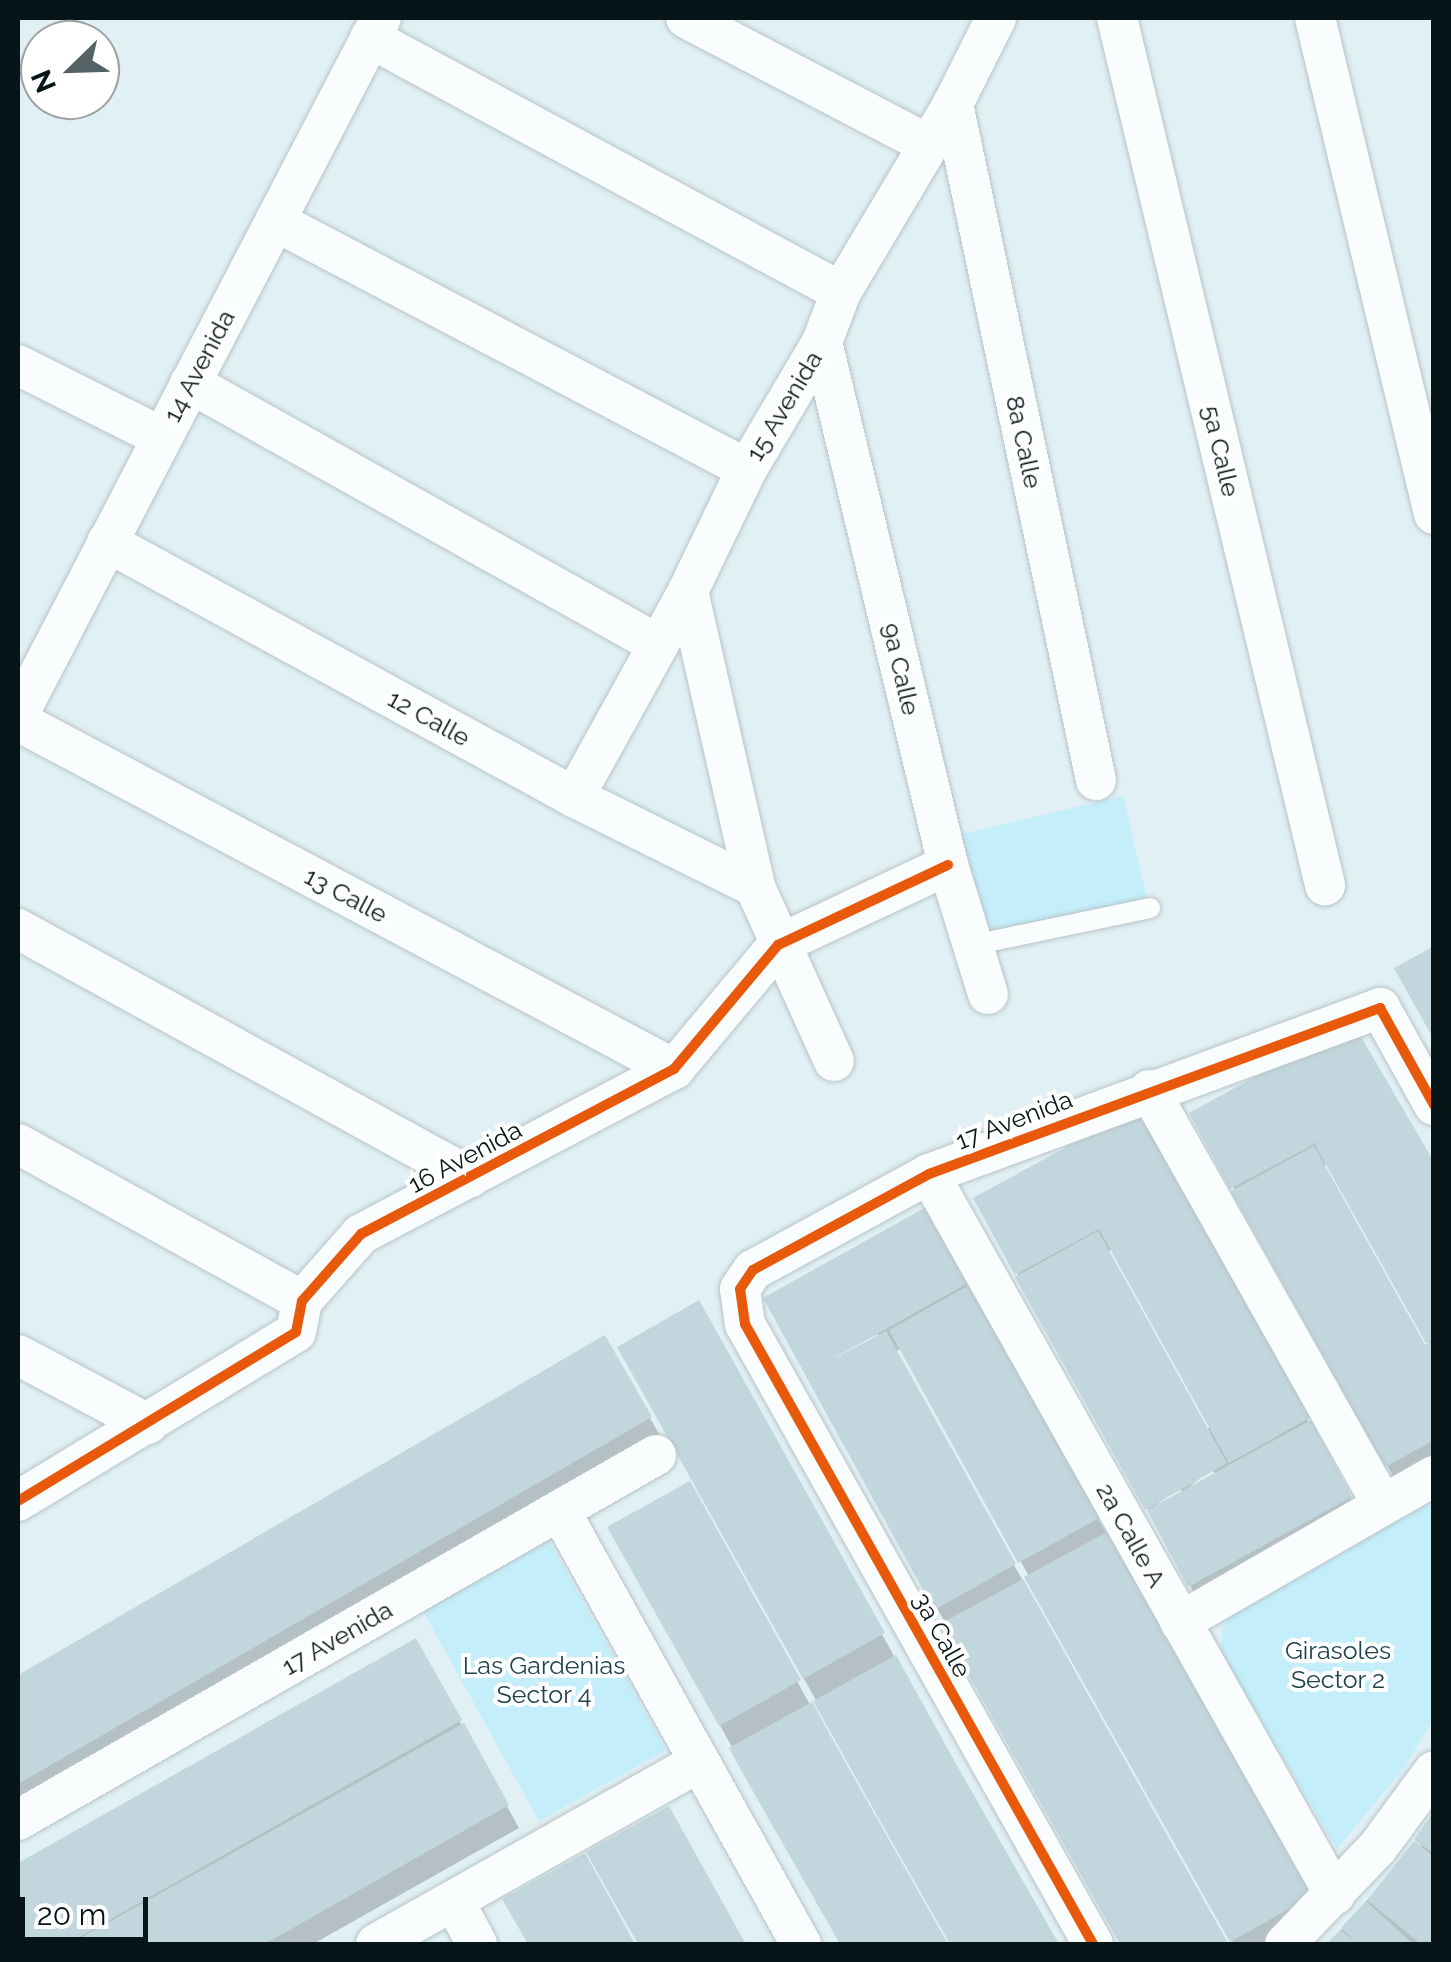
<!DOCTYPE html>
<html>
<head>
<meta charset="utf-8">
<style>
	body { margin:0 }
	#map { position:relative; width:1451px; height:1962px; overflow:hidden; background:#e1f0f4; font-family:Raleway,sans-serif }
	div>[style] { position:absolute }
	.green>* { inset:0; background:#c4eefa }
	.shadow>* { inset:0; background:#0003 }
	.building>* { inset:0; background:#c2d7dd }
	.roads { filter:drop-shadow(0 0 2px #b7c3c7) drop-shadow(0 0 2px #b7c3c7) }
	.lane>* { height:20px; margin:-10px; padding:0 10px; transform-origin:10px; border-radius:10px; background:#fafdfd }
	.street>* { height:40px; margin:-20px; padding:0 20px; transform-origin:20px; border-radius:20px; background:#fafdfd }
	.cycleway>* { height:10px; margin:-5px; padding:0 5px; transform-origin:5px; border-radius:5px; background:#e8590c }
	span { translate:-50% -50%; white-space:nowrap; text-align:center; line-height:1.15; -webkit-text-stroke:8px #fff; paint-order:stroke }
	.street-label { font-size:25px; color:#081518 }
	.park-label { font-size:25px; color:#1f434c }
	.frame { position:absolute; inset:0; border:20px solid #081518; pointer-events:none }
	.north { position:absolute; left:20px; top:20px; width:100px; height:100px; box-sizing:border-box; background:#fff; border:2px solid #9ca1a3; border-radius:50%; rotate:247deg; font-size:28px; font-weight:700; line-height:40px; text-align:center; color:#081518 }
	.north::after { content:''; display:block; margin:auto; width:35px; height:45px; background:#546265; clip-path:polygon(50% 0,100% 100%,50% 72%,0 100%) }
	.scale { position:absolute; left:20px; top:1897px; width:128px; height:45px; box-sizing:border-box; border:5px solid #081518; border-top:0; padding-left:12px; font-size:30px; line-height:35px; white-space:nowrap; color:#081518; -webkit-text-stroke:8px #fff; paint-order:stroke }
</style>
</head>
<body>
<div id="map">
	<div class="green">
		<i style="clip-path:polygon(1123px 796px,1147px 898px,987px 937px,962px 834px)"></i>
		<i style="clip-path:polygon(1433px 1501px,1433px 1720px,1406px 1765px,1337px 1849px,1221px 1653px,1223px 1625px,1229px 1617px)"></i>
		<i style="clip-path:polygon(549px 1541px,666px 1750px,539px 1821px,423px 1611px)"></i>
	</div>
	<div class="shadow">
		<i style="clip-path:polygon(evenodd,1352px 1026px,1434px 1168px,1434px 1468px,1399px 1487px,1193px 1114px,1352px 1026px,1329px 1163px,1429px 1343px,1425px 1345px,1323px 1166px,1329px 1163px)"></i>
		<i style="clip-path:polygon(evenodd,1137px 1112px,1362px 1519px,1202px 1607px,976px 1199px,1137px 1112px,1113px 1249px,1210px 1427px,1206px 1430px,1107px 1252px,1113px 1249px,1137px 1112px,1212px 1469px,1216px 1475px,1193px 1488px,1191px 1485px,1212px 1469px,1137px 1112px,1180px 1487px,1183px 1494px,1159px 1506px,1157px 1504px,1180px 1487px)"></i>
		<i style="clip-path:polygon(evenodd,925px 1210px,1322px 1918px,1275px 1944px,1234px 1944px,902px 1348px,895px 1352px,1226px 1944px,1123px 1944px,766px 1299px,925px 1210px,878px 1334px,880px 1338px,836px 1362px,833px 1355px,878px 1334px)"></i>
		<i style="clip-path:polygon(698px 1304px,894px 1656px,1056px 1944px,953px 1944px,817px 1702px,620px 1347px)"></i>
		<i style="clip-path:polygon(604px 1338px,662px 1439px,18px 1812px,18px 1678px)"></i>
		<i style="clip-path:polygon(689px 1485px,809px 1703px,945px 1944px,842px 1944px,733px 1749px,611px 1528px)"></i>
		<i style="clip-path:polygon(415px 1641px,519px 1828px,313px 1944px,18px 1944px,18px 1866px)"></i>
		<i style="clip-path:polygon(668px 1810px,744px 1944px,641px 1944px,590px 1853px)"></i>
		<i style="clip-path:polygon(1434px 1813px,1434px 1944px,1329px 1944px,1415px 1845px,1425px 1852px,1417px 1840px)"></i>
		<i style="clip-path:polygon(584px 1857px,633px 1944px,531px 1944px,506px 1900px)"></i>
	</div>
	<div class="building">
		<i style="clip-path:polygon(1434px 946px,1434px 1040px,1394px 968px)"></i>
		<i style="clip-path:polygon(1353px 1023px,1434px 1162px,1434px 1339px,1426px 1343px,1315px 1145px,1320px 1141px,1230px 1189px,1189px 1113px)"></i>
		<i style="clip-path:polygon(1138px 1108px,1311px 1417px,1229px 1463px,1099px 1229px,1015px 1275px,973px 1198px)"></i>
		<i style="clip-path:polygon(1314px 1146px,1425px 1345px,1434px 1341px,1434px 1440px,1385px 1467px,1231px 1191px)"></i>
		<i style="clip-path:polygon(926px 1207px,968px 1283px,820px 1366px,886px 1331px,1016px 1564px,934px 1610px,763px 1298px)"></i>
		<i style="clip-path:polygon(1098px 1231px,1227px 1463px,1145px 1510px,1015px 1277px)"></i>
		<i style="clip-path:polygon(971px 1284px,1101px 1517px,1018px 1563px,889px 1330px)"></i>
		<i style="clip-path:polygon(699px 1300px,885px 1633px,803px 1679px,617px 1347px)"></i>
		<i style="clip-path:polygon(605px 1335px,652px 1417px,18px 1784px,18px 1675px)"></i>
		<i style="clip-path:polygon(1311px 1420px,1352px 1497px,1188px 1587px,1147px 1510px)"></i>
		<i style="clip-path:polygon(690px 1481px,801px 1680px,719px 1726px,607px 1527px)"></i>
		<i style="clip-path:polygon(1107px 1532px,1312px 1896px,1230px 1942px,1024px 1577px)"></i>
		<i style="clip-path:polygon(1023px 1579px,1228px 1943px,1225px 1944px,1120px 1944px,940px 1624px)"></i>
		<i style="clip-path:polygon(416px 1638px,462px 1720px,67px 1944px,18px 1944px,18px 1863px)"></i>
		<i style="clip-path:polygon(896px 1655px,951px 1755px,1059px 1944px,950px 1944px,869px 1801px,813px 1701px)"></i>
		<i style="clip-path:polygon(812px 1702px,849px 1769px,948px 1944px,840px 1944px,747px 1781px,729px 1748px)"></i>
		<i style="clip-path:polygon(464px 1723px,509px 1805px,279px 1936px,264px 1944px,70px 1944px)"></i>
		<i style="clip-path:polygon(669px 1806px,743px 1939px,747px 1944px,638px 1944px,623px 1918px,586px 1852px)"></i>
		<i style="clip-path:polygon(1434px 1811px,1434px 1853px,1414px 1840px)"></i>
		<i style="clip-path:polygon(1414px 1841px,1434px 1857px,1434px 1944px,1421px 1944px,1367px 1900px)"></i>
		<i style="clip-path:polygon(585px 1853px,635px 1944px,528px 1944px,502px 1899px)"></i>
		<i style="clip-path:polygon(1366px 1901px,1413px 1944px,1326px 1944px,1340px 1930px,1356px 1942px,1341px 1928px)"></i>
	</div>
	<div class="roads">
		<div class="lane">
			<i style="left:973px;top:945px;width:181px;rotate:-11.8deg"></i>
		</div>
		<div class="street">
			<i style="left:686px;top:18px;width:272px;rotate:27.6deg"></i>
			<i style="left:1117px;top:18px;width:892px;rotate:76.51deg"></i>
			<i style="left:1315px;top:18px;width:510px;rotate:76.51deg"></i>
			<i style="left:370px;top:38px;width:535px;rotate:28.34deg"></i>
			<i style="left:953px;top:104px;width:691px;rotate:78.06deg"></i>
			<i style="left:275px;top:221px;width:533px;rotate:27.72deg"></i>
			<i style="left:822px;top:342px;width:538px;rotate:76.45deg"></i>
			<i style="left:948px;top:865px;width:135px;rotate:72.8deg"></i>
			<i style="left:18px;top:365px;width:160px;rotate:26.7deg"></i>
			<i style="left:190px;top:383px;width:535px;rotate:29.2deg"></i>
			<i style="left:107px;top:542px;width:532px;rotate:28.64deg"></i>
			<i style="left:574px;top:797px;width:202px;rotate:26.4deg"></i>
			<i style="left:688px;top:591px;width:303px;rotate:77.2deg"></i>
			<i style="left:755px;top:887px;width:191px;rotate:65.6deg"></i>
			<i style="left:18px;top:715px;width:786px;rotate:-62.49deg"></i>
			<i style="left:18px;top:721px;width:743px;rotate:27.95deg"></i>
			<i style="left:574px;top:797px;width:235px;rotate:-61deg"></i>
			<i style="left:688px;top:591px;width:136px;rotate:-64.2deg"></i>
			<i style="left:747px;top:469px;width:147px;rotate:-59.4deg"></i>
			<i style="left:822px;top:342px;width:53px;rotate:-69.2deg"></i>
			<i style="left:841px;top:292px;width:219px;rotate:-59.2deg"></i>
			<i style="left:953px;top:104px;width:96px;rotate:-63.4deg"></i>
			<i style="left:18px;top:929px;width:516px;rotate:28.75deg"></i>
			<i style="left:1149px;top:1090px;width:475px;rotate:60.6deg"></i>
			<i style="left:18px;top:1144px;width:325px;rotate:28.9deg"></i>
			<i style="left:929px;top:1174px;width:827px;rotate:60.62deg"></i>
			<i style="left:18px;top:1355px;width:147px;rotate:28deg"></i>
			<i style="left:18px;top:1501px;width:325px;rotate:-31.3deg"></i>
			<i style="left:296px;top:1332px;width:32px;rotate:-79deg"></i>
			<i style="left:302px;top:1301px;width:89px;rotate:-48.6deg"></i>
			<i style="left:361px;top:1234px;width:354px;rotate:-27.8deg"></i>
			<i style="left:674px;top:1069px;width:162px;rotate:-50deg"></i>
			<i style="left:778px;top:945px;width:188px;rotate:-25.2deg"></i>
			<i style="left:560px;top:1511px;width:496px;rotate:60.9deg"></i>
			<i style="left:1180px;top:1622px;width:293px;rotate:-29.9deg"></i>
			<i style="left:18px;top:1820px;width:735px;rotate:-29.77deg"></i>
			<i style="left:454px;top:1901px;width:49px;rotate:61.9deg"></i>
			<i style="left:376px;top:1944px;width:369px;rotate:-29.4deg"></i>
			<i style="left:1093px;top:1944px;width:711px;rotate:-119.31deg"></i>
			<i style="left:745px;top:1324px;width:35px;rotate:-98deg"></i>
			<i style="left:740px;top:1289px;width:23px;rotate:-56deg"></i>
			<i style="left:753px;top:1270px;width:200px;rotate:-28.6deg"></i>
			<i style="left:929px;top:1174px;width:481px;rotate:-20.2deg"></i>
			<i style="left:1380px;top:1008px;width:111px;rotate:60.9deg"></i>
			<i style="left:1285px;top:1944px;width:134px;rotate:-46.2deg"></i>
			<i style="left:1378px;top:1847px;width:94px;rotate:-53.6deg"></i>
		</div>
	</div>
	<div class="cycleway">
		<i style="left:18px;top:1501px;width:325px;rotate:-31.3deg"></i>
		<i style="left:296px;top:1332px;width:32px;rotate:-79deg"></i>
		<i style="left:302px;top:1301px;width:89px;rotate:-48.6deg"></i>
		<i style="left:361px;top:1234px;width:354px;rotate:-27.8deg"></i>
		<i style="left:674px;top:1069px;width:162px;rotate:-50deg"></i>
		<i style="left:778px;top:945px;width:188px;rotate:-25.2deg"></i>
		<i style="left:1093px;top:1944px;width:711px;rotate:-119.31deg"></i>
		<i style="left:745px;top:1324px;width:35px;rotate:-98deg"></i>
		<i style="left:740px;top:1289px;width:23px;rotate:-56deg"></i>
		<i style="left:753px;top:1270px;width:200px;rotate:-28.6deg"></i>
		<i style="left:929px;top:1174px;width:481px;rotate:-20.2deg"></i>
		<i style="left:1380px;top:1008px;width:111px;rotate:60.9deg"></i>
	</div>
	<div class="street-label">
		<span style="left:199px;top:366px;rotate:-62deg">14 Avenida</span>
		<span style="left:784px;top:406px;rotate:-59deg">15 Avenida</span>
		<span style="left:1024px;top:442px;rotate:78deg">8a Calle</span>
		<span style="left:1221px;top:451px;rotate:77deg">5a Calle</span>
		<span style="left:901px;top:669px;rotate:77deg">9a Calle</span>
		<span style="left:429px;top:718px;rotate:29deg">12 Calle</span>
		<span style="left:346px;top:895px;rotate:28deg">13 Calle</span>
		<span style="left:1014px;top:1120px;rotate:-21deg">17 Avenida</span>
		<span style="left:465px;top:1157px;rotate:-28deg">16 Avenida</span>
		<span style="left:1131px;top:1535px;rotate:61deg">2a Calle A</span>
		<span style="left:942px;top:1635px;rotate:61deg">3a Calle</span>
		<span style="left:337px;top:1638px;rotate:-30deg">17 Avenida</span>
	</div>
	<div class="park-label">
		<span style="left:1338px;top:1665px">Girasoles<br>Sector 2</span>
		<span style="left:544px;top:1680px">Las Gardenias<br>Sector 4</span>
	</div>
	<div class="frame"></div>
	<div class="north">N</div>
	<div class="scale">20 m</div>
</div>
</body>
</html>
